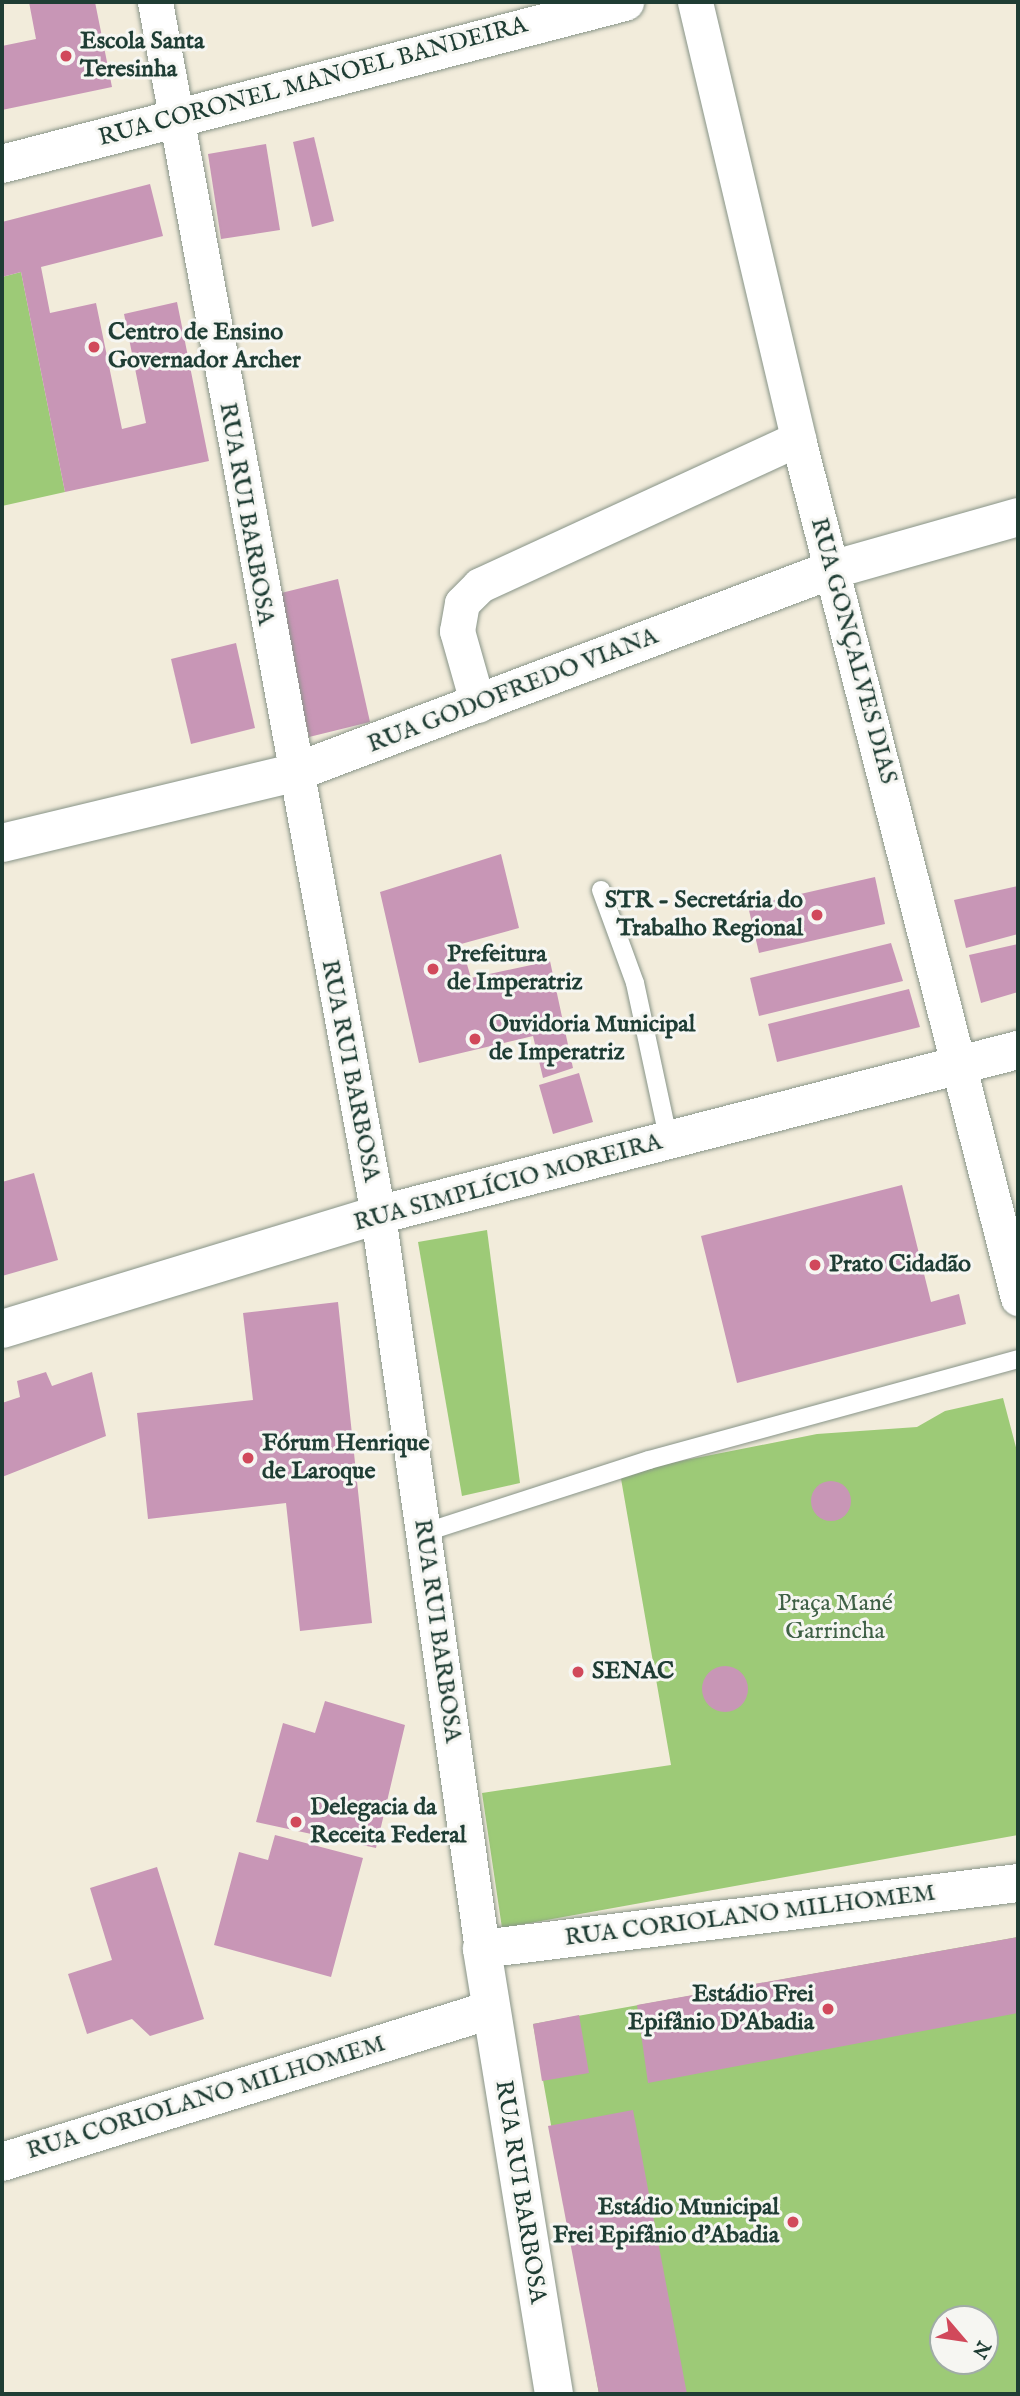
<!DOCTYPE html>
<html>
<head>
<meta charset="utf-8">
<style>
	body { margin:0 }
	#map { position:relative; width:1020px; height:2396px; overflow:hidden; background:#f2ecdb; font-family:"IM FELL English",serif }
	div>[style] { position:absolute }
	.green>* { inset:0; background:#9dca77 }
	.building>* { inset:0; background:#c896b6 }
	.round { border-radius:50% }
	.roads { filter:drop-shadow(0 0 2px #889488) drop-shadow(0 0 2px #889488) }
	.lane>* { height:18px; margin:-9px; padding:0 9px; transform-origin:9px; border-radius:9px; background:#fff }
	.street>* { height:35px; margin:-17.5px; padding:0 17.5px; transform-origin:17.5px; border-radius:17.5px; background:#fff }
	.secondary>* { height:38px; margin:-19px; padding:0 19px; transform-origin:19px; border-radius:19px; background:#fff }
	.primary>* { height:38px; margin:-19px; padding:0 19px; transform-origin:19px; border-radius:19px; background:#fff }
	.dots>* { width:19px; height:19px; translate:-50% -50%; box-sizing:border-box; border:4px solid #f6f6f2; border-radius:50% }
	span { translate:-50% -50%; white-space:nowrap; text-align:center; line-height:1.15; -webkit-text-stroke:6px #f6f6f2; paint-order:stroke }
	.poi-label { font-size:24px; color:#1f3d34; font-weight:700 }
	.left { translate:0 -50%; text-align:left }
	.right { translate:-100% -50%; text-align:right }
	.street-label { font-size:24px; color:#1f3d34 }
	.park-label { font-size:24px; color:#3e6045 }
	.frame { position:absolute; inset:0; border:4px solid #1f3d34; pointer-events:none }
	.north { position:absolute; left:929px; top:2305px; width:70px; height:70px; box-sizing:border-box; background:#f6f6f2; border:2px solid #a0aca6; border-radius:50%; rotate:119deg; font-size:19px; font-weight:700; line-height:28px; text-align:center; color:#1f3d34 }
	.north::after { content:''; display:block; margin:auto; width:24px; height:32px; background:#d1495b; clip-path:polygon(50% 0,100% 100%,50% 72%,0 100%) }
</style>
</head>
<body>
<div id="map">
	<div class="green">
		<i style="clip-path:polygon(21px 272px,65px 492px,2px 506px,2px 277px)"></i>
		<i style="clip-path:polygon(487px 1230px,520px 1483px,462px 1496px,418px 1242px)"></i>
		<i style="clip-path:polygon(1003px 1398px,1018px 1455px,1018px 1835px,502px 1928px,482px 1793px,671px 1765px,620px 1473px,817px 1434px,917px 1427px,945px 1411px)"></i>
		<i style="clip-path:polygon(evenodd,1018px 1937px,1018px 2394px,599px 2394px,533px 2024px,1018px 1937px,943px 2319px,985px 2319px,985px 2361px,943px 2361px,943px 2319px)"></i>
	</div>
	<div class="building">
		<i style="clip-path:polygon(29px 2px,95px 2px,112px 87px,2px 110px,2px 46px,36px 39px)"></i>
		<i style="clip-path:polygon(314px 137px,334px 221px,312px 227px,293px 142px)"></i>
		<i style="clip-path:polygon(266px 144px,280px 230px,221px 239px,208px 154px)"></i>
		<i style="clip-path:polygon(150px 184px,163px 236px,41px 267px,50px 313px,96px 303px,122px 429px,146px 423px,124px 314px,177px 302px,209px 461px,65px 492px,21px 272px,2px 277px,2px 222px)"></i>
		<i style="clip-path:polygon(338px 579px,370px 722px,309px 737px,277px 594px)"></i>
		<i style="clip-path:polygon(236px 643px,255px 728px,191px 744px,171px 659px)"></i>
		<i style="clip-path:polygon(501px 854px,519px 928px,461px 944px,471px 978px,550px 961px,573px 1068px,543px 1078px,533px 1036px,419px 1063px,380px 892px)"></i>
		<i style="clip-path:polygon(875px 877px,885px 924px,759px 953px,748px 906px)"></i>
		<i style="clip-path:polygon(1018px 886px,1018px 934px,966px 948px,954px 900px)"></i>
		<i style="clip-path:polygon(891px 943px,903px 981px,759px 1016px,750px 978px)"></i>
		<i style="clip-path:polygon(1018px 944px,1018px 992px,981px 1003px,969px 955px)"></i>
		<i style="clip-path:polygon(909px 989px,920px 1027px,777px 1062px,768px 1024px)"></i>
		<i style="clip-path:polygon(579px 1073px,593px 1122px,553px 1134px,539px 1085px)"></i>
		<i style="clip-path:polygon(34px 1173px,58px 1260px,2px 1276px,2px 1182px)"></i>
		<i style="clip-path:polygon(902px 1185px,931px 1302px,959px 1294px,966px 1324px,737px 1383px,701px 1236px)"></i>
		<i style="clip-path:polygon(338px 1302px,372px 1623px,300px 1631px,286px 1503px,148px 1519px,137px 1413px,253px 1400px,243px 1313px)"></i>
		<i style="clip-path:polygon(46px 1372px,52px 1386px,92px 1372px,106px 1436px,2px 1477px,2px 1403px,20px 1397px,17px 1381px)"></i>
		<i class="round" style="left:811px;top:1481px;width:40px;height:40px"></i>
		<i class="round" style="left:702px;top:1666px;width:46px;height:46px"></i>
		<i style="clip-path:polygon(325px 1701px,405px 1725px,376px 1848px,256px 1822px,283px 1723px,315px 1733px)"></i>
		<i style="clip-path:polygon(275px 1835px,363px 1858px,331px 1977px,214px 1945px,239px 1852px,268px 1860px)"></i>
		<i style="clip-path:polygon(157px 1867px,204px 2019px,150px 2036px,132px 2019px,87px 2034px,68px 1974px,112px 1960px,90px 1888px)"></i>
		<i style="clip-path:polygon(1018px 1937px,1018px 2013px,648px 2083px,637px 2005px)"></i>
		<i style="clip-path:polygon(579px 2015px,589px 2073px,542px 2081px,533px 2024px)"></i>
		<i style="clip-path:polygon(633px 2110px,687px 2394px,599px 2394px,548px 2126px)"></i>
	</div>
	<div class="roads">
		<div class="lane">
			<i style="left:601px;top:890px;width:99px;rotate:69.9deg"></i>
			<i style="left:635px;top:983px;width:162px;rotate:77.9deg"></i>
			<i style="left:423px;top:1533px;width:237px;rotate:-17.9deg"></i>
			<i style="left:649px;top:1460px;width:383px;rotate:-15.3deg"></i>
		</div>
		<div class="street">
			<i style="left:155px;top:2px;width:1233px;rotate:79.58deg"></i>
			<i style="left:378px;top:1215px;width:741px;rotate:81.94deg"></i>
			<i style="left:695px;top:2px;width:449px;rotate:76.7deg"></i>
			<i style="left:798px;top:439px;width:887px;rotate:75.63deg"></i>
			<i style="left:478px;top:705px;width:77px;rotate:-105.8deg"></i>
			<i style="left:457px;top:631px;width:28px;rotate:-80deg"></i>
			<i style="left:462px;top:603px;width:25px;rotate:-45deg"></i>
			<i style="left:480px;top:585px;width:350px;rotate:-24.7deg"></i>
		</div>
		<div class="secondary">
			<i style="left:2px;top:843px;width:299px;rotate:-13.5deg"></i>
			<i style="left:293px;top:773px;width:575px;rotate:-20.67deg"></i>
			<i style="left:831px;top:570px;width:194px;rotate:-15.8deg"></i>
			<i style="left:2px;top:1329px;width:393px;rotate:-16.9deg"></i>
			<i style="left:378px;top:1215px;width:661px;rotate:-14.46deg"></i>
			<i style="left:2px;top:2162px;width:511px;rotate:-17.3deg"></i>
			<i style="left:554px;top:2394px;width:451px;rotate:-99.2deg"></i>
			<i style="left:482px;top:1949px;width:540px;rotate:-7.02deg"></i>
		</div>
		<div class="primary">
			<i style="left:2px;top:164px;width:644px;rotate:-14.58deg"></i>
		</div>
	</div>
	<div class="dots">
		<i style="left:66px;top:56px;background:#d1495b"></i>
		<i style="left:94px;top:347px;background:#d1495b"></i>
		<i style="left:817px;top:915px;background:#d1495b"></i>
		<i style="left:433px;top:969px;background:#d1495b"></i>
		<i style="left:475px;top:1039px;background:#d1495b"></i>
		<i style="left:815px;top:1265px;background:#d1495b"></i>
		<i style="left:248px;top:1458px;background:#d1495b"></i>
		<i style="left:578px;top:1672px;background:#d1495b"></i>
		<i style="left:296px;top:1822px;background:#d1495b"></i>
		<i style="left:828px;top:2009px;background:#d1495b"></i>
		<i style="left:793px;top:2222px;background:#d1495b"></i>
	</div>
	<div class="poi-label">
		<span class="left" style="left:80px;top:56px">Escola Santa<br>Teresinha</span>
		<span class="left" style="left:108px;top:347px">Centro de Ensino<br>Governador Archer</span>
		<span class="right" style="left:803px;top:915px">STR - Secretária do<br>Trabalho Regional</span>
		<span class="left" style="left:447px;top:969px">Prefeitura<br>de Imperatriz</span>
		<span class="left" style="left:489px;top:1039px">Ouvidoria Municipal<br>de Imperatriz</span>
		<span class="left" style="left:829px;top:1265px">Prato Cidadão</span>
		<span class="left" style="left:262px;top:1458px">Fórum Henrique<br>de Laroque</span>
		<span class="left" style="left:592px;top:1672px">SENAC</span>
		<span class="left" style="left:310px;top:1822px">Delegacia da<br>Receita Federal</span>
		<span class="right" style="left:814px;top:2009px">Estádio Frei<br>Epifânio D'Abadia</span>
		<span class="right" style="left:779px;top:2222px">Estádio Municipal<br>Frei Epifânio d'Abadia</span>
	</div>
	<div class="street-label">
		<span style="left:313px;top:82px;rotate:-15deg">RUA CORONEL MANOEL BANDEIRA</span>
		<span style="left:246px;top:514px;rotate:80deg">RUA RUI BARBOSA</span>
		<span style="left:853px;top:651px;rotate:75deg">RUA GONÇALVES DIAS</span>
		<span style="left:513px;top:691px;rotate:-21deg">RUA GODOFREDO VIANA</span>
		<span style="left:350px;top:1071px;rotate:79deg">RUA RUI BARBOSA</span>
		<span style="left:508px;top:1183px;rotate:-15deg">RUA SIMPLÍCIO MOREIRA</span>
		<span style="left:437px;top:1631px;rotate:82deg">RUA RUI BARBOSA</span>
		<span style="left:750px;top:1916px;rotate:-7deg">RUA CORIOLANO MILHOMEM</span>
		<span style="left:206px;top:2098px;rotate:-17deg">RUA CORIOLANO MILHOMEM</span>
		<span style="left:520px;top:2192px;rotate:81deg">RUA RUI BARBOSA</span>
	</div>
	<div class="park-label">
		<span style="left:835px;top:1618px">Praça Mané<br>Garrincha</span>
	</div>
	<div class="frame"></div>
	<div class="north">N</div>
</div>
</body>
</html>
